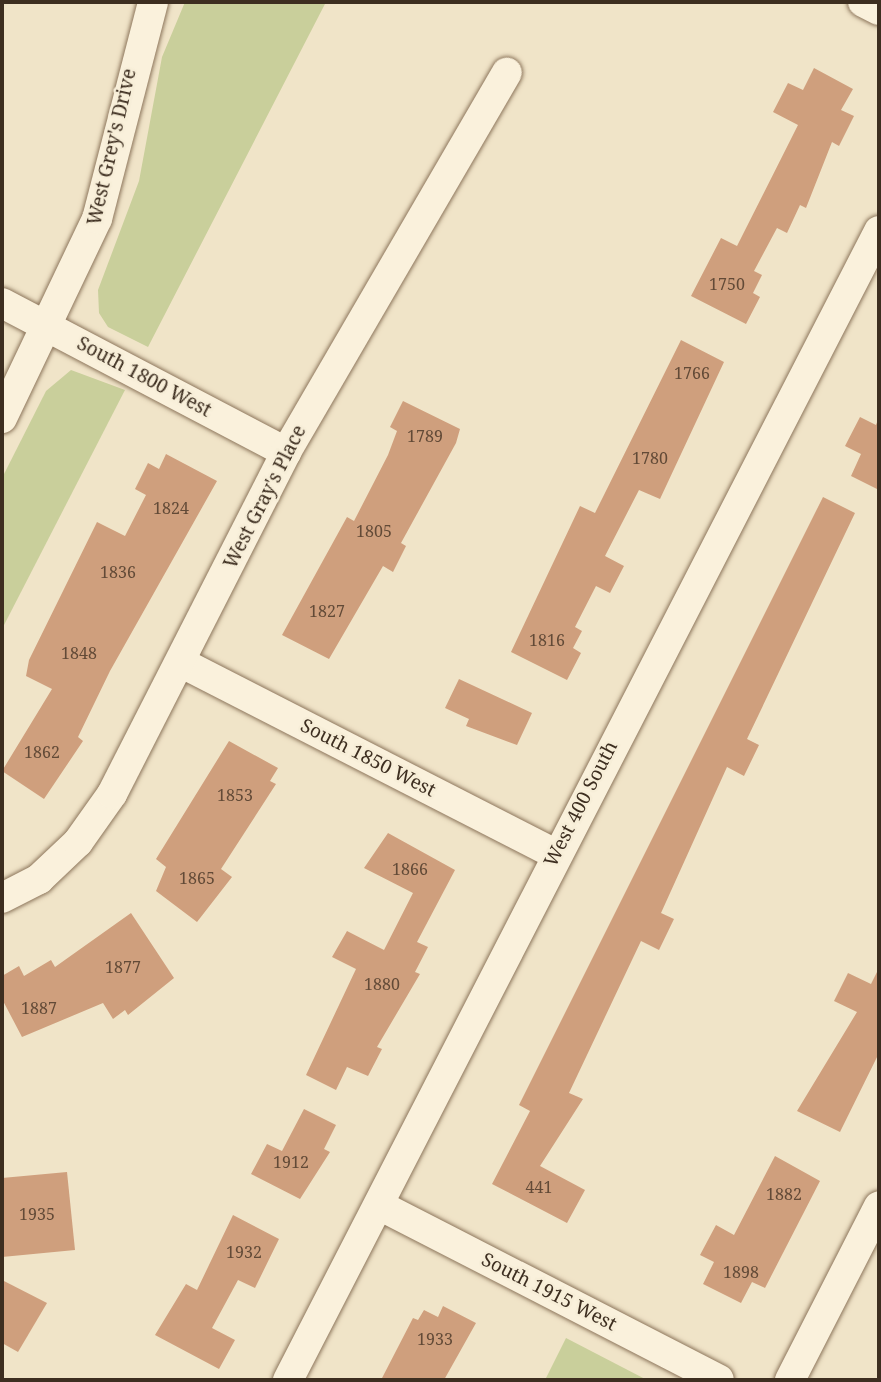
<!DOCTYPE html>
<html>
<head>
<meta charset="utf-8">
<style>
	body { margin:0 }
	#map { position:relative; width:881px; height:1382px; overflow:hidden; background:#f0e4c8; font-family:"Noto Serif",serif }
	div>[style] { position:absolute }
	.green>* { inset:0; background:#c9cf9b }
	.building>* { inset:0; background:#cf9f7d }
	.roads { filter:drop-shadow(0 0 2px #8d765c) drop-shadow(0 0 2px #8d765c) }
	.minor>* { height:30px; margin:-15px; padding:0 15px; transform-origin:15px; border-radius:15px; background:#faf1dc }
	span { translate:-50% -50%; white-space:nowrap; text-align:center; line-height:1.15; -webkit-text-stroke:5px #f7eed8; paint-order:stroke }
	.number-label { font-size:16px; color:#624a37 }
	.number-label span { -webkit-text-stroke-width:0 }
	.street-label { font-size:19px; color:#3d2e20 }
	.frame { position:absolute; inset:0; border:4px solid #3d2e20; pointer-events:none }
</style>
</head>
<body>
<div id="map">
	<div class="green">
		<i style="clip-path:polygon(185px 2px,326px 2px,148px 347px,108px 327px,99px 313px,98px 290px,139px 181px,162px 57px)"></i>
		<i style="clip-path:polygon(71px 370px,125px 390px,2px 629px,2px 478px,46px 391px)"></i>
		<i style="clip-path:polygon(566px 1338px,647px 1380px,545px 1380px)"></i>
	</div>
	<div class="building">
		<i style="clip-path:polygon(814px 68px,853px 89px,841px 110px,854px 116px,839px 146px,832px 142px,806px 208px,800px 205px,787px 233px,777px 228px,754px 271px,762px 275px,753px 293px,760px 297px,746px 324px,691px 296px,721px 238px,737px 246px,798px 125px,773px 112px,788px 83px,803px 90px)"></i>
		<i style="clip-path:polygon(681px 340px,724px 362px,660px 499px,639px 490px,605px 556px,624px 566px,610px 593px,596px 586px,575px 627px,582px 631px,573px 648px,581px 653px,567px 680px,511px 652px,580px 506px,595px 513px)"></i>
		<i style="clip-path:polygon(403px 401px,460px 429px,456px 443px,401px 543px,406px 546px,393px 572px,383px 566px,329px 659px,282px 635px,347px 517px,354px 521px,388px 455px,397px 431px,390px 427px)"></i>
		<i style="clip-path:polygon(860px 417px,876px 425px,879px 417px,879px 490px,851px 476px,861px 454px,845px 446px)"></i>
		<i style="clip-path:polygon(166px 454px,217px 481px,110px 671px,78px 737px,83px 741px,44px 799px,2px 771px,52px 689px,26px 676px,29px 660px,97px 522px,125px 536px,146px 495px,135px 489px,148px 463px,159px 469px)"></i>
		<i style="clip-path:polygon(823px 497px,855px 513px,747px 739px,759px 745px,744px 776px,727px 767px,661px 913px,674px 919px,659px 950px,641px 941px,569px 1093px,583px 1099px,540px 1166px,585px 1190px,567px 1223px,492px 1184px,530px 1111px,519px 1105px)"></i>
		<i style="clip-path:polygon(459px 679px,532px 713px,517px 745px,466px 726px,469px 719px,445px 708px)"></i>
		<i style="clip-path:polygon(229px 741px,278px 768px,270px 781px,276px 784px,221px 869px,232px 877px,197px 922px,156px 891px,166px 867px,156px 859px)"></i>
		<i style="clip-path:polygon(388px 833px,455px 870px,417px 942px,428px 947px,415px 972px,420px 974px,377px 1047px,382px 1049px,368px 1076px,347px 1067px,336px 1090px,306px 1075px,356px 969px,332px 957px,347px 931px,384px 950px,413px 893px,364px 868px)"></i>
		<i style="clip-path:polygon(131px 913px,174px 978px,128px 1015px,125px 1010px,113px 1019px,103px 1003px,22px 1037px,2px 999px,2px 976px,19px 966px,24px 976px,51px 960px,55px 967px)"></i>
		<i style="clip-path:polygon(879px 968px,879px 1053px,840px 1132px,797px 1111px,857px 1012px,834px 1001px,848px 973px,871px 984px)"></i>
		<i style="clip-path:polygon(304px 1109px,336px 1125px,324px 1149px,330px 1152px,300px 1199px,251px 1174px,267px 1144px,282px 1151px)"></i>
		<i style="clip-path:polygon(775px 1156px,820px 1181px,765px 1288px,752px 1282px,741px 1303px,703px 1284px,714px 1262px,700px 1255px,716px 1225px,734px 1235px)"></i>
		<i style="clip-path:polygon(67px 1172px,75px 1250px,2px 1257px,2px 1178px)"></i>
		<i style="clip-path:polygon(233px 1215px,279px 1239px,255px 1288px,238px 1280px,212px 1328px,235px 1340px,219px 1369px,155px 1335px,186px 1284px,197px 1290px)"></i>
		<i style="clip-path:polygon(2px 1280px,47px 1303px,18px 1352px,2px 1343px)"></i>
		<i style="clip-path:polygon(443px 1306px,476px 1323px,444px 1380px,381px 1380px,413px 1318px,418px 1320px,424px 1310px,438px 1317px)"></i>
	</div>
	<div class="roads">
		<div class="minor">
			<i style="left:863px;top:2px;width:18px;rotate:27deg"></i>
			<i style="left:2px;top:303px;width:321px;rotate:27.7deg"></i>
			<i style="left:2px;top:418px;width:221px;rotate:-64.5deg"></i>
			<i style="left:97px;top:219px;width:224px;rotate:-75.5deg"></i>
			<i style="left:180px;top:662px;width:421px;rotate:27.1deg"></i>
			<i style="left:2px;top:898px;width:42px;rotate:-27.2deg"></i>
			<i style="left:39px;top:879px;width:54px;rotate:-43.5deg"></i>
			<i style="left:78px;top:842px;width:59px;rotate:-54.7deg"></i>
			<i style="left:112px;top:794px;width:384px;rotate:-63deg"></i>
			<i style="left:286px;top:452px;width:439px;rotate:-59.8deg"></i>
			<i style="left:379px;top:1205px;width:382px;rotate:27.2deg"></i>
			<i style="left:288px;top:1380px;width:1292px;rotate:-62.78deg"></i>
			<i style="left:790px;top:1380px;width:195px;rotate:-62.9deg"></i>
		</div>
	</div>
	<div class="number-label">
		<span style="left:727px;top:284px">1750</span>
		<span style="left:692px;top:373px">1766</span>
		<span style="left:425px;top:436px">1789</span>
		<span style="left:650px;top:458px">1780</span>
		<span style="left:171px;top:508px">1824</span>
		<span style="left:374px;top:531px">1805</span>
		<span style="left:118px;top:572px">1836</span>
		<span style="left:327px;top:611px">1827</span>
		<span style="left:547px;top:640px">1816</span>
		<span style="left:79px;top:653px">1848</span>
		<span style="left:42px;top:752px">1862</span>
		<span style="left:235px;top:795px">1853</span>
		<span style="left:410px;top:869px">1866</span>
		<span style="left:197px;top:878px">1865</span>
		<span style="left:123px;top:967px">1877</span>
		<span style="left:382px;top:984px">1880</span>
		<span style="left:39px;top:1008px">1887</span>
		<span style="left:291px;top:1162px">1912</span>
		<span style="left:539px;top:1187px">441</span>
		<span style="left:784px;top:1194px">1882</span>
		<span style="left:37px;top:1214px">1935</span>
		<span style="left:244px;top:1252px">1932</span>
		<span style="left:741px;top:1272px">1898</span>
		<span style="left:435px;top:1339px">1933</span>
	</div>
	<div class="street-label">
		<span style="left:112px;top:147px;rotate:-77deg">West Grey's Drive</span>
		<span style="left:144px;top:377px;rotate:28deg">South 1800 West</span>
		<span style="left:265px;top:497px;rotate:-63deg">West Gray's Place</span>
		<span style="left:368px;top:758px;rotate:27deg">South 1850 West</span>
		<span style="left:581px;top:804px;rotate:-63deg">West 400 South</span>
		<span style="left:549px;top:1292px;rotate:27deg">South 1915 West</span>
	</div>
	<div class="frame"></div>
</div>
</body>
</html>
